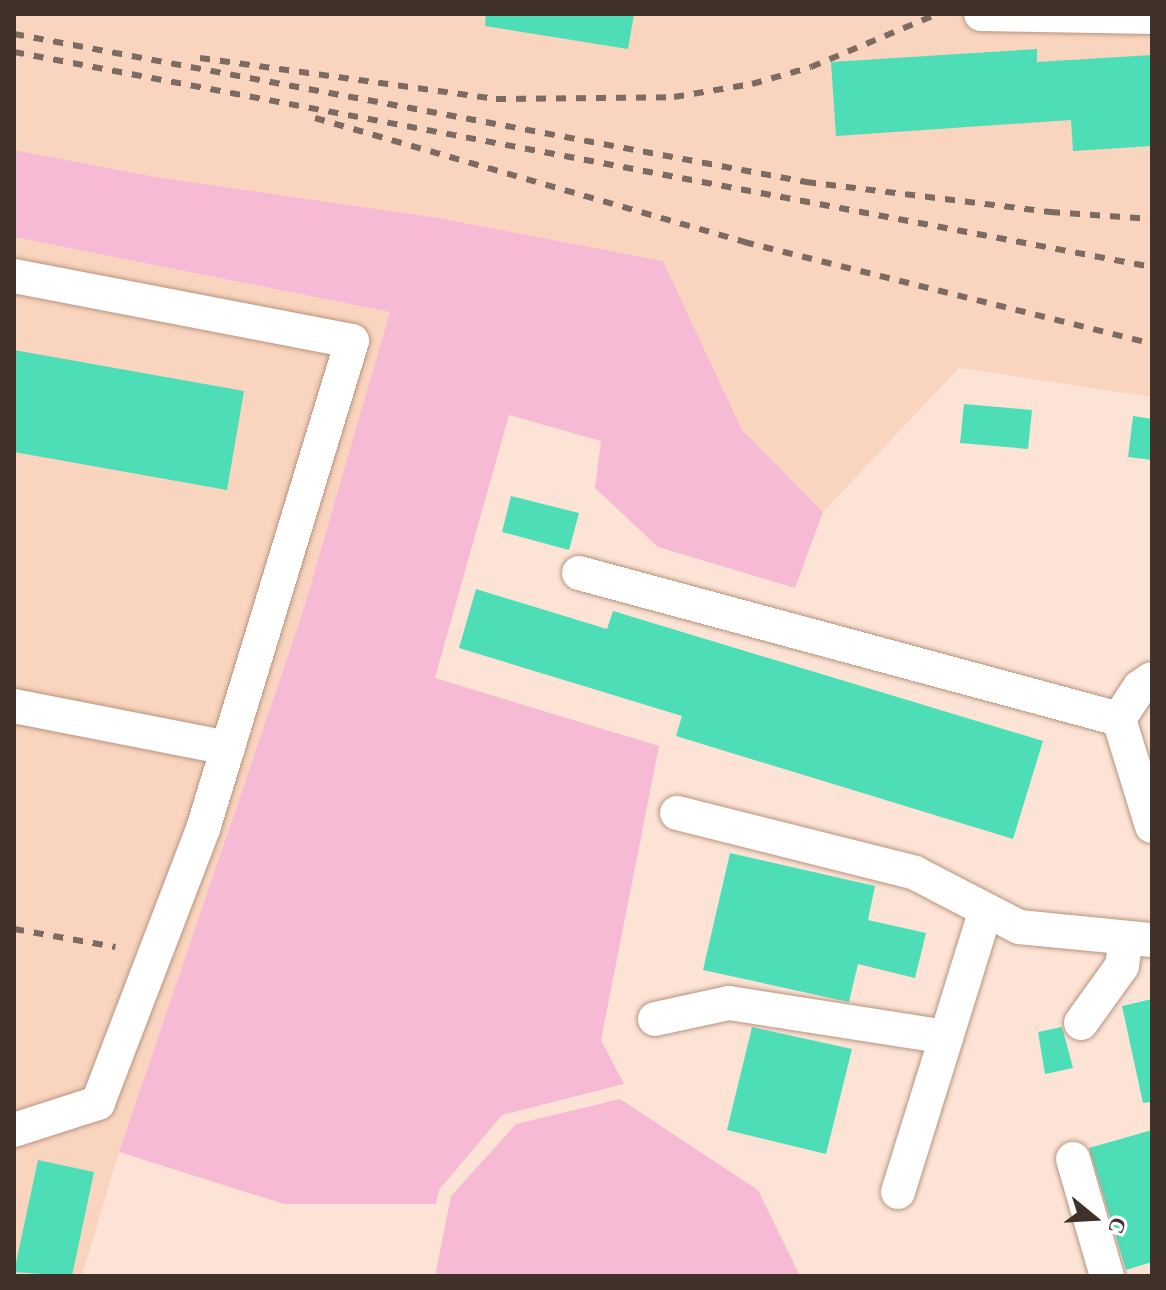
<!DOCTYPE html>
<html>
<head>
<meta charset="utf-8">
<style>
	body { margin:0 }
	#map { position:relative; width:1166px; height:1290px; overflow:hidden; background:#fce3d6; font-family:Georgia,serif }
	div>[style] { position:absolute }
	.built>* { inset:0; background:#f9d4be }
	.green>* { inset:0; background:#f7bad4 }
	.building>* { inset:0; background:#4edeb7 }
	.roads { filter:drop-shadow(0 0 2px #b8937e) drop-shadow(0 0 2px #b8937e) }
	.minor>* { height:34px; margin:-17px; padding:0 17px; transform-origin:17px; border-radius:17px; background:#fff }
	.rail>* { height:6px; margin-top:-3px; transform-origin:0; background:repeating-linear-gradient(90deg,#7d6b61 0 10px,transparent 0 20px) }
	span { translate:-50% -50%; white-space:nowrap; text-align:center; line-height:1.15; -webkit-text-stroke:6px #fff; paint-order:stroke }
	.frame { position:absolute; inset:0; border:16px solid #413229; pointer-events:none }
	.north { position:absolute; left:1054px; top:1178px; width:80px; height:80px; -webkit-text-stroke:6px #fff; paint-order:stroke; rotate:108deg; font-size:22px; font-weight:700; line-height:32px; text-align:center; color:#413229 }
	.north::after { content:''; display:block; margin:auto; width:28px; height:36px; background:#413229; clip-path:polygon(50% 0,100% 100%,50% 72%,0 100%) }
</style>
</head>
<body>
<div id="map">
	<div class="built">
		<i style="clip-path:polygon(14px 14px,1152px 14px,1152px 397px,959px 368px,823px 512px,742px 430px,663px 261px,439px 218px,156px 177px,14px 150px)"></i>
		<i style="clip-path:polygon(14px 237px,391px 312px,302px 613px,119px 1152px,82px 1276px,14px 1276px)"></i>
	</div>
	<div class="green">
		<i style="clip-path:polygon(14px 150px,156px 177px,439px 218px,663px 261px,742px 430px,823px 512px,795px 588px,658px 547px,595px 488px,601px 441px,509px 415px,435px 678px,659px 746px,601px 1040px,624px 1084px,502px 1115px,439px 1190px,436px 1204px,284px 1204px,119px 1152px,302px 614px,390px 312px,14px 237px)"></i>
		<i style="clip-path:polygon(620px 1099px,758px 1190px,800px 1276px,435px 1276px,451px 1196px,516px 1124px)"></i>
	</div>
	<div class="building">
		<i style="clip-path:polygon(486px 14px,634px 14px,628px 49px,485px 26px)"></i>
		<i style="clip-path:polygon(1037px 49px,1037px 62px,1152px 55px,1152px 146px,1073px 151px,1071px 120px,836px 136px,831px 62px)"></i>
		<i style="clip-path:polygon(14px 350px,244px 391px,227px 490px,14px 452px)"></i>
		<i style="clip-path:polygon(964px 404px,1032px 410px,1028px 449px,960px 443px)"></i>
		<i style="clip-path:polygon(1133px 416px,1152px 419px,1152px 460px,1128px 457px)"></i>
		<i style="clip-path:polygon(511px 496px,579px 513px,569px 550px,502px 532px)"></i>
		<i style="clip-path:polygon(476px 589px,607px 629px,613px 611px,1043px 741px,1013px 839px,676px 736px,682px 716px,459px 648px)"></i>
		<i style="clip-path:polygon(730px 853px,875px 886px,868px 920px,926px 933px,915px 978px,858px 964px,849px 1002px,703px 970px)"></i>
		<i style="clip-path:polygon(1152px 999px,1152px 1102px,1143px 1103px,1122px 1006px)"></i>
		<i style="clip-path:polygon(752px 1027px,852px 1049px,826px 1154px,727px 1130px)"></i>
		<i style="clip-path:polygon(1062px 1027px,1073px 1068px,1045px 1074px,1038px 1032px)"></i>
		<i style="clip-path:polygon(1152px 1130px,1152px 1262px,1126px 1270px,1089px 1148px)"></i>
		<i style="clip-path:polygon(38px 1160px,94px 1172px,72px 1276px,14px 1272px)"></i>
	</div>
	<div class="roads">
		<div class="minor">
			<i style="left:981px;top:14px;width:171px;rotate:1deg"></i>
			<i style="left:14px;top:276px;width:344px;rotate:10.9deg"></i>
			<i style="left:352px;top:341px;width:510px;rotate:106.98deg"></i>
			<i style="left:203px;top:829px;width:293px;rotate:111deg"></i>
			<i style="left:98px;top:1103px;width:88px;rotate:162.2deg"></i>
			<i style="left:579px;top:573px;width:559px;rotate:15.13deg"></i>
			<i style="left:14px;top:706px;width:218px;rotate:11.1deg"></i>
			<i style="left:1119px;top:719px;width:112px;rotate:72.9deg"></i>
			<i style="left:1119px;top:719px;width:38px;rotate:-57deg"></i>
			<i style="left:1140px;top:687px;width:14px;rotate:-34deg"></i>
			<i style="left:677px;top:813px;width:245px;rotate:14.1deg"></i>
			<i style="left:915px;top:873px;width:117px;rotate:27.4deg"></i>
			<i style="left:1019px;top:927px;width:134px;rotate:5.6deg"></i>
			<i style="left:655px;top:1019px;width:76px;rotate:-12.2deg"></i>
			<i style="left:729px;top:1003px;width:220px;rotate:8.9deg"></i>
			<i style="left:1081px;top:1023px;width:70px;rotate:-54.3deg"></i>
			<i style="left:1122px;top:966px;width:28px;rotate:-82deg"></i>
			<i style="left:1073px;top:1159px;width:122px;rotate:73.8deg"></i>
			<i style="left:898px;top:1192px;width:295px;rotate:-72.7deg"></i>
		</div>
	</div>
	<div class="rail">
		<i style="left:14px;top:34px;width:806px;rotate:10.58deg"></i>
		<i style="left:806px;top:182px;width:246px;rotate:7deg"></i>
		<i style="left:1050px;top:212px;width:102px;rotate:3.9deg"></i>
		<i style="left:14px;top:52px;width:1158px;rotate:10.7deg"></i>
		<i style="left:200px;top:58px;width:299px;rotate:7.9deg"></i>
		<i style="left:496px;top:99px;width:178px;rotate:-0.6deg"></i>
		<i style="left:674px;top:97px;width:79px;rotate:-9.5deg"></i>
		<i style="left:752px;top:84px;width:61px;rotate:-16.1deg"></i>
		<i style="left:811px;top:67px;width:137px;rotate:-22.8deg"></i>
		<i style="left:315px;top:118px;width:447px;rotate:16.1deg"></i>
		<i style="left:744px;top:242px;width:421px;rotate:14deg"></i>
		<i style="left:14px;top:929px;width:103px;rotate:10.1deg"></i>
	</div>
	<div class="frame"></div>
	<div class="north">С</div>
</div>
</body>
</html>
